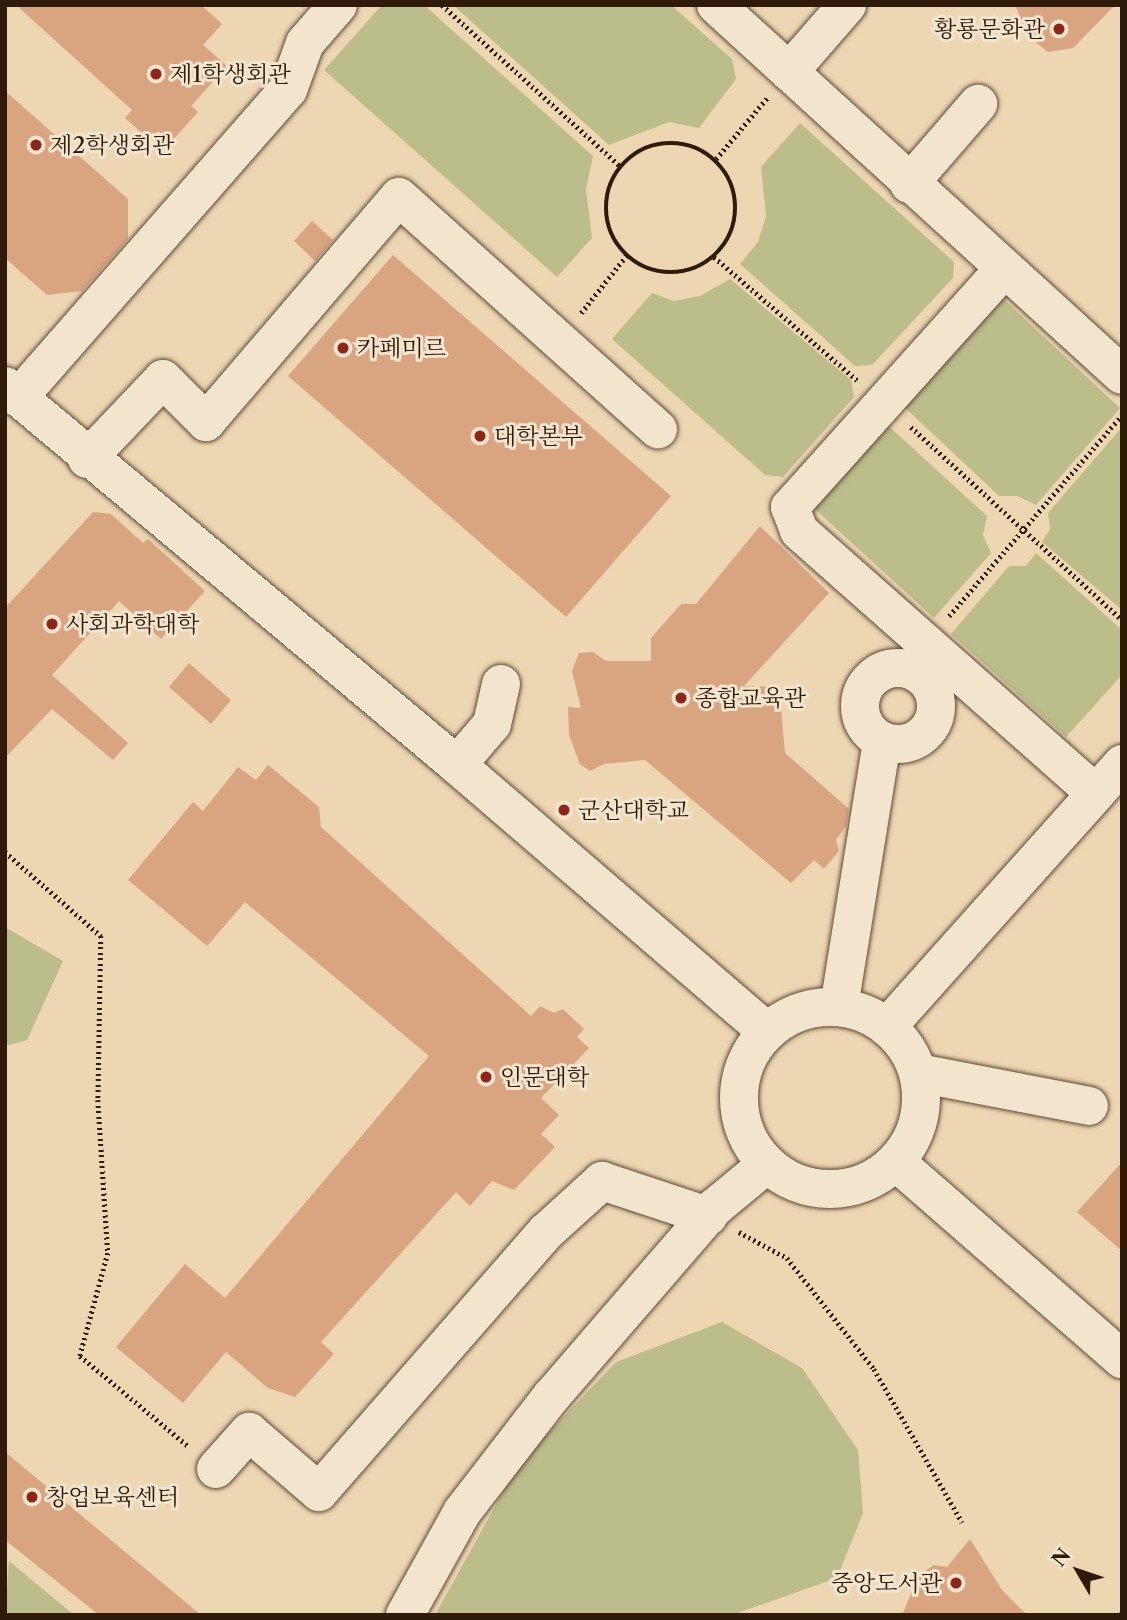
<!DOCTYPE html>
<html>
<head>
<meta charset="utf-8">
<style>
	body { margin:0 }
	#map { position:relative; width:1127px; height:1620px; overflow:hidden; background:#edd7b2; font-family:"Libre Caslon Text","Noto Serif KR",serif }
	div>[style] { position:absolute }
	.green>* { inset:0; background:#bbbd8a }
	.building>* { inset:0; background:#d9a480 }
	.path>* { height:4.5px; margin-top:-2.25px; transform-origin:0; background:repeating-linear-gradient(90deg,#301a0a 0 2px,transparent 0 5.5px) }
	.path>.ring { margin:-2.25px; padding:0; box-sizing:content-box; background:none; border:4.5px solid #301a0a; border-radius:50% }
	.roads { filter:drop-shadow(0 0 2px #5f4934) drop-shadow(0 0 2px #5f4934) }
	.minor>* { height:38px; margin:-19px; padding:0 19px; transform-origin:19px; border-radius:19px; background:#f3e5cd }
	.minor>.ring { margin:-19px; padding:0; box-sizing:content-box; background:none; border:38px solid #f3e5cd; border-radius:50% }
	.dots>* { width:19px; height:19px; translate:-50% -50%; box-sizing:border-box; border:4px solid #f3e5cd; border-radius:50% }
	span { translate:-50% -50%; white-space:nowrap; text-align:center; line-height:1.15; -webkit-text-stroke:6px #f3e5cd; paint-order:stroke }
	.poi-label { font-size:23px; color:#301a0a }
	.right { translate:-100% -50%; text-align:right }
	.left { translate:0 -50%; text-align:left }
	.frame { position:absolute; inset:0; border:7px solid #301a0a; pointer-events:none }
	.north { position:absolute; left:1043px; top:1536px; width:70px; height:70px; -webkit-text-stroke:5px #f3e5cd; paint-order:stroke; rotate:309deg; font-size:19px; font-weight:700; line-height:28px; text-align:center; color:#301a0a }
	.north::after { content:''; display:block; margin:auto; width:24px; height:32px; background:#301a0a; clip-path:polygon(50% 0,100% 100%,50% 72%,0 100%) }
</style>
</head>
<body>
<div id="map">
	<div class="green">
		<i style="clip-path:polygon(382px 5px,424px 5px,593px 156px,586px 189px,592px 238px,557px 277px,324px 70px)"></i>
		<i style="clip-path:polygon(453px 5px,671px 5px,732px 59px,736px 79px,699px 128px,669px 122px,609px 145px)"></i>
		<i style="clip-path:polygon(800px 123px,954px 262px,953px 278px,872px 365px,855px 366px,740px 264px,758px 242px,766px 216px,761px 167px)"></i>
		<i style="clip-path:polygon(730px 279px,851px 380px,854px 397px,783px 477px,765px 475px,612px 339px,652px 293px,674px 301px,700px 296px)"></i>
		<i style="clip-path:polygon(999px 295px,1120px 408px,1036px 505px,1017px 496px,999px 496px,900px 403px)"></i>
		<i style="clip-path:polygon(882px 420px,987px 516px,983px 535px,991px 553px,934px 618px,807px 502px)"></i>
		<i style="clip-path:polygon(1122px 427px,1122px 610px,1042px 542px,1050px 529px,1048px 513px)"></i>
		<i style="clip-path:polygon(1036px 553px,1122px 630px,1122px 675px,1066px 737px,951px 634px,1009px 566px,1026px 566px)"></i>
		<i style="clip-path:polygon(5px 927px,63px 961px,27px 1040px,5px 1046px)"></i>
		<i style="clip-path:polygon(722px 1322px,802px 1368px,858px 1450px,863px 1513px,837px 1578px,732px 1615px,435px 1615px,518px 1465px,616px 1362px)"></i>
		<i style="clip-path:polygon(9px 1561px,74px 1615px,5px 1615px)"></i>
	</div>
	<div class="building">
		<i style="clip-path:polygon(16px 5px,201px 5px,222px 24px,203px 45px,227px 66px,191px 106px,198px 112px,171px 142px,158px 131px,150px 140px,125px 118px,132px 110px)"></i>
		<i style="clip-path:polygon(1015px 5px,1115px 5px,1073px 48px,1048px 52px,1029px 37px)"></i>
		<i style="clip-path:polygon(5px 91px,128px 199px,128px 239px,82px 291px,47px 295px,5px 258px)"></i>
		<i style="clip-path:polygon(312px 221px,333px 240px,315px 261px,294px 241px)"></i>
		<i style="clip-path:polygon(393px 255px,671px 496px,566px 617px,288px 376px)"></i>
		<i style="clip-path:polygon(93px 512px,111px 514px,143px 543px,148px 539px,205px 591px,161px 639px,119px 601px,52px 675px,128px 743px,113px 760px,52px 709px,5px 758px,5px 608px)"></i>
		<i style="clip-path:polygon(760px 526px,829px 593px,744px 686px,779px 687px,785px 753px,849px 809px,846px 826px,836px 840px,839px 851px,824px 869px,814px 860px,791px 883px,645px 760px,604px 764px,590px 771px,580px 764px,569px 735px,568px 707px,581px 708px,572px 671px,579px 653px,593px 652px,606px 661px,651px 661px,651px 638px,681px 604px,696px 604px)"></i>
		<i style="clip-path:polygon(189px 663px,231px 700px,211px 724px,169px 687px)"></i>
		<i style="clip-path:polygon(268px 765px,319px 807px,321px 827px,531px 1016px,540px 1006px,554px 1013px,563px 1009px,584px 1029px,577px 1037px,589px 1048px,541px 1098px,559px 1115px,541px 1134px,555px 1147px,514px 1190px,492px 1181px,470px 1206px,456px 1192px,321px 1342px,334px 1354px,295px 1397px,268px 1388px,226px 1352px,183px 1403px,116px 1347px,185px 1264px,225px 1298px,429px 1056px,245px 902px,207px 946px,128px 880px,193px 802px,203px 811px,238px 767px,256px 780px)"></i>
		<i style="clip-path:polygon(1122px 1162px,1122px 1251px,1077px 1212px)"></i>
		<i style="clip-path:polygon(5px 1452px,201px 1615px,99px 1615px,5px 1540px)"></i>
		<i style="clip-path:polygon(970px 1539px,1002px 1590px,1027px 1615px,902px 1615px,919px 1575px,934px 1565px,947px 1567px)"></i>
	</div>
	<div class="path">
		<i style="left:442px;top:5px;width:240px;rotate:42.1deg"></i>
		<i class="ring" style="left:606px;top:143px;width:125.5px;height:125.5px"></i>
		<i style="left:716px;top:159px;width:80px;rotate:-50.1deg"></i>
		<i style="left:714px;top:257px;width:189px;rotate:40.7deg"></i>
		<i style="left:581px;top:313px;width:73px;rotate:-51.7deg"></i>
		<i style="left:911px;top:427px;width:286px;rotate:42.4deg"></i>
		<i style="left:949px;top:616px;width:265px;rotate:-49.3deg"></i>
		<i style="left:5px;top:852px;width:128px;rotate:41.2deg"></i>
		<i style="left:101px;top:936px;width:164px;rotate:91deg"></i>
		<i style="left:98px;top:1100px;width:153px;rotate:86.3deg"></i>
		<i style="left:108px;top:1253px;width:107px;rotate:105.2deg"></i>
		<i style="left:80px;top:1356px;width:141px;rotate:39.8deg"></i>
		<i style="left:739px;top:1232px;width:55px;rotate:28.4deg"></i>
		<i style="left:787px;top:1258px;width:141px;rotate:51.9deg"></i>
		<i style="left:874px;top:1369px;width:177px;rotate:60.1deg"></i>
		<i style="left:1120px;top:1615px;width:3px;rotate:-45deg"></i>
	</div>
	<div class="roads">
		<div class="minor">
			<i style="left:716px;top:5px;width:549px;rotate:42.34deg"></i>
			<i style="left:789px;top:72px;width:89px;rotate:-49.1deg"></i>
			<i style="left:909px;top:184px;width:106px;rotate:-49.2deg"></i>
			<i style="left:1003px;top:270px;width:319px;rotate:131.9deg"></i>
			<i style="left:790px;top:507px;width:26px;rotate:69deg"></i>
			<i style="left:799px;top:531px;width:395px;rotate:41.5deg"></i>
			<i style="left:5px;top:386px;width:590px;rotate:39.98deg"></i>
			<i style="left:457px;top:765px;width:409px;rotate:40.7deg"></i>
			<i style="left:18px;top:398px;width:410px;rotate:-48.8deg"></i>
			<i style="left:288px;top:90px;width:50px;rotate:-70.1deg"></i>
			<i style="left:305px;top:43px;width:50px;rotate:-49deg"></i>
			<i style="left:87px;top:459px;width:110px;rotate:-46.5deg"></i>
			<i style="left:163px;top:379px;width:61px;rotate:45deg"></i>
			<i style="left:206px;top:422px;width:296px;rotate:-49.4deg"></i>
			<i style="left:399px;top:197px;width:348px;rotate:41.9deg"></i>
			<i class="ring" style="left:860px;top:668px;width:38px;height:38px"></i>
			<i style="left:457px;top:765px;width:54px;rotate:-49.5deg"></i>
			<i style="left:492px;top:724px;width:41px;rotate:-77.3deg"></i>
			<i style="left:839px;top:1007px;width:269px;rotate:-80.8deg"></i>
			<i class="ring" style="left:739px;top:1007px;width:144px;height:144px"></i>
			<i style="left:887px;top:1027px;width:353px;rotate:-48.2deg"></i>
			<i style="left:918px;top:1073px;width:174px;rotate:10.9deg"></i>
			<i style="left:896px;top:1162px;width:300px;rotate:41.1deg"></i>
			<i style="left:216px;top:1469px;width:50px;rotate:-48.3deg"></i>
			<i style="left:249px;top:1432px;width:92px;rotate:40.6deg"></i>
			<i style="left:319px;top:1492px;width:345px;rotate:-48.9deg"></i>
			<i style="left:546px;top:1232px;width:76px;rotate:-42.3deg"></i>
			<i style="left:602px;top:1181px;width:112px;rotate:18.3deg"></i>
			<i style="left:405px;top:1615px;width:118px;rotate:-61deg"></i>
			<i style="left:462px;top:1512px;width:145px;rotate:-52.3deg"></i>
			<i style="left:551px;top:1397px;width:250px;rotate:-49.2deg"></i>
			<i style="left:714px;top:1208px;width:67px;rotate:-39.6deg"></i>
		</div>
	</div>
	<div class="dots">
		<i style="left:1059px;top:29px;background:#8f2418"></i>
		<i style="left:156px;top:74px;background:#8f2418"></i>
		<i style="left:36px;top:145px;background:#8f2418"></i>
		<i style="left:343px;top:348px;background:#8f2418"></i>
		<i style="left:480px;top:436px;background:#8f2418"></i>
		<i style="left:52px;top:624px;background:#8f2418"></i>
		<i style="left:681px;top:698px;background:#8f2418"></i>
		<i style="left:564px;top:810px;background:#8f2418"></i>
		<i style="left:486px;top:1077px;background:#8f2418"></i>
		<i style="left:32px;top:1497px;background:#8f2418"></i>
		<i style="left:956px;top:1583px;background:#8f2418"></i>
	</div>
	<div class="poi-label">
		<span class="right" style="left:1045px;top:29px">황룡문화관</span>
		<span class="left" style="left:170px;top:74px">제1학생회관</span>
		<span class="left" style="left:50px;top:145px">제2학생회관</span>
		<span class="left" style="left:357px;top:348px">카페미르</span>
		<span class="left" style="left:494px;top:436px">대학본부</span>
		<span class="left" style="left:66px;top:624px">사회과학대학</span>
		<span class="left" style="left:695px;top:698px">종합교육관</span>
		<span class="left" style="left:578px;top:810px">군산대학교</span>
		<span class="left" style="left:500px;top:1077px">인문대학</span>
		<span class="left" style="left:46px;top:1497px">창업보육센터</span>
		<span class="right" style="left:942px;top:1583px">중앙도서관</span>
	</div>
	<div class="frame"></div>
	<div class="north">N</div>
</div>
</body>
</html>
